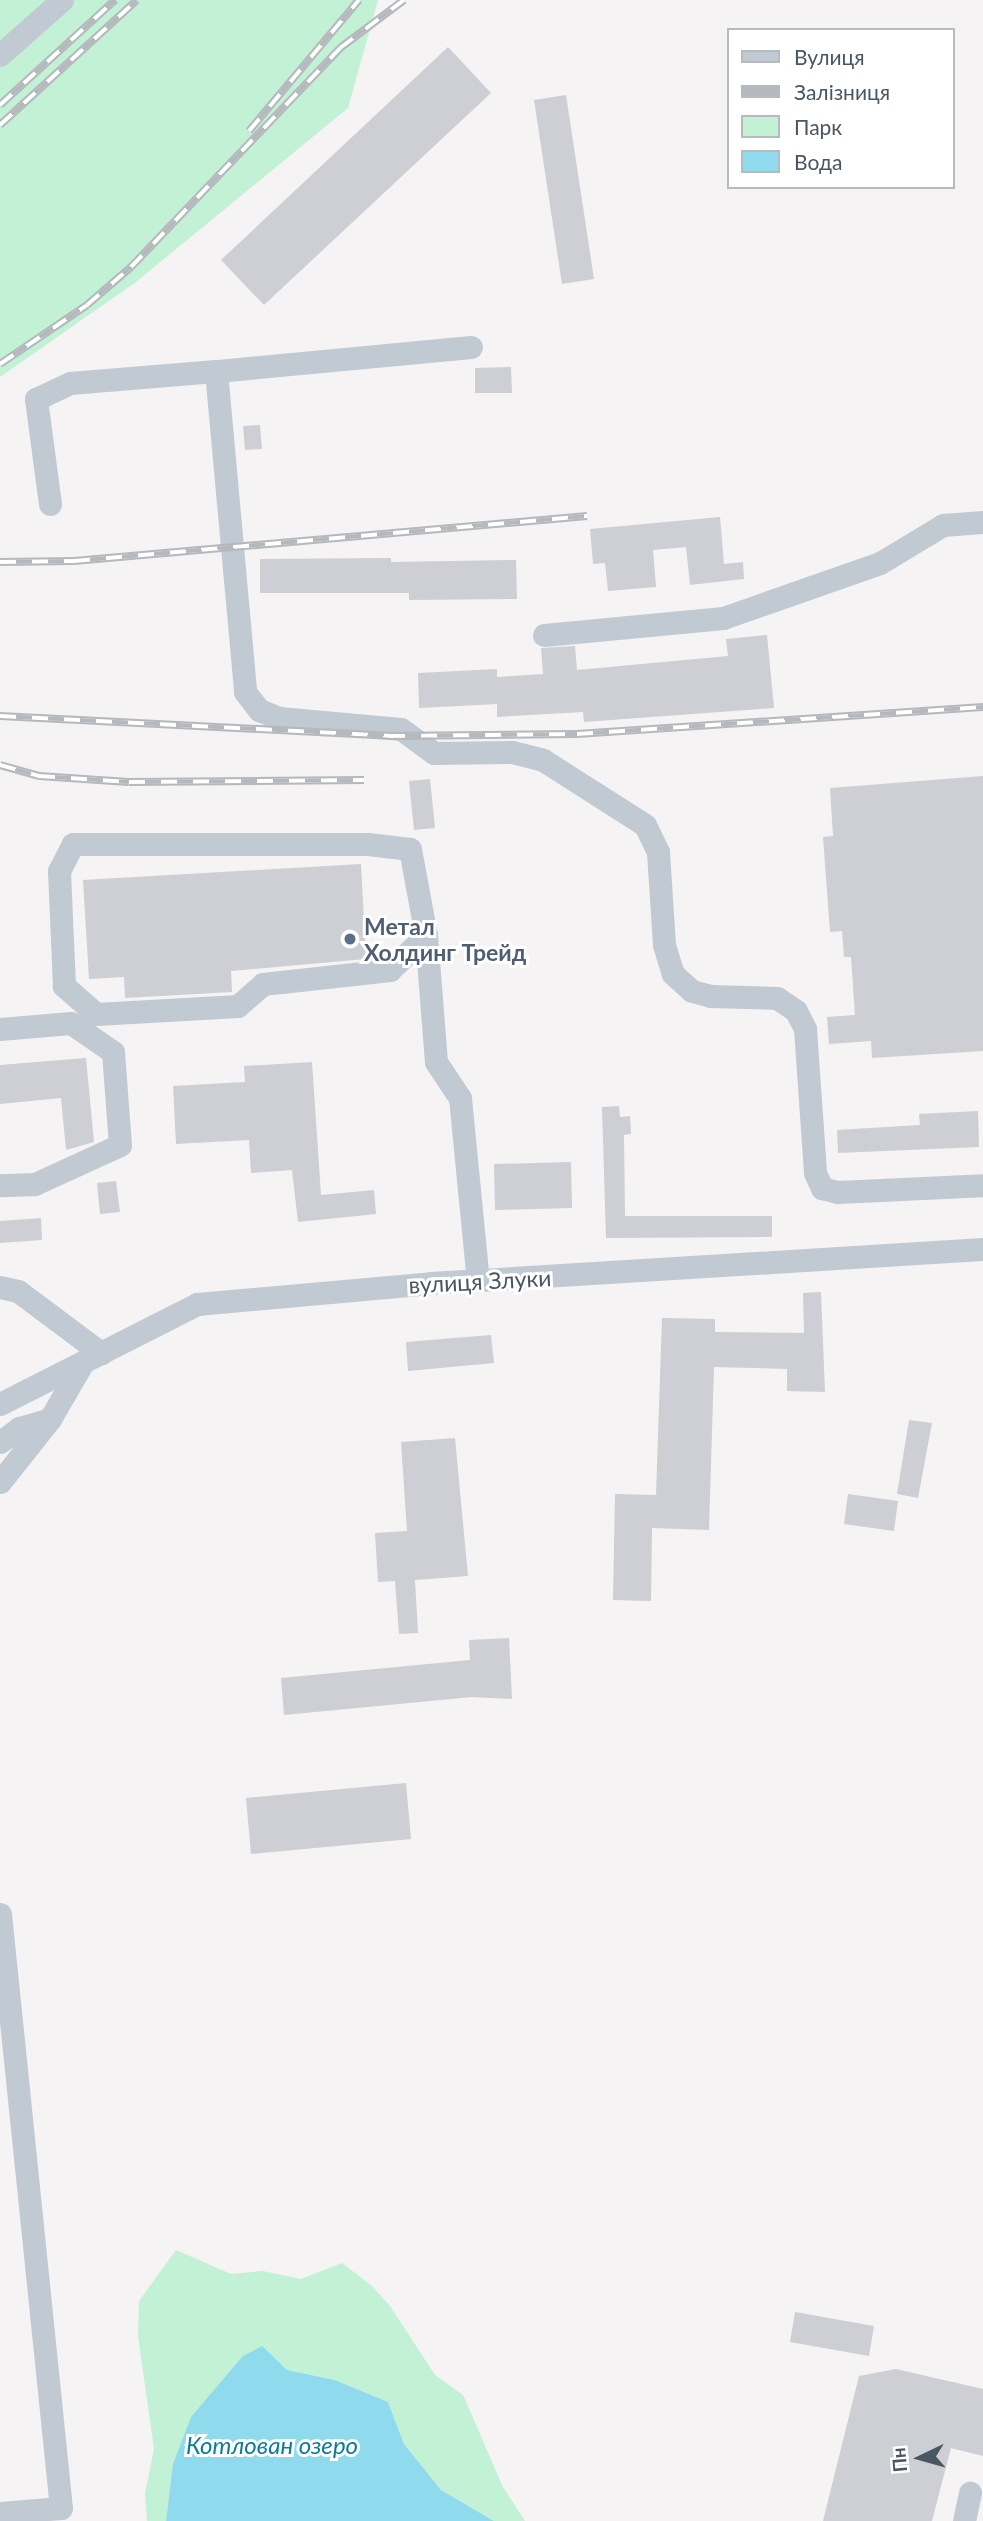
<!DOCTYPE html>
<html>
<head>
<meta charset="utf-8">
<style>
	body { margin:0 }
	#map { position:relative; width:983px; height:2521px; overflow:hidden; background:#f5f3f3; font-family:Lato,sans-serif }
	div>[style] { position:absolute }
	.green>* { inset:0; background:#c3f1d5 }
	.water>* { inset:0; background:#90daee }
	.building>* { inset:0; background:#cdcfd5 }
	.minor>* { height:23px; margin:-11.5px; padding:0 11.5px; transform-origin:11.5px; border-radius:11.5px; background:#c1cad2 }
	.rail>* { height:8px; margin-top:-4px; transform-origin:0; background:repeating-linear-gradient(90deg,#fff 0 16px,#b5b8bd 0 32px); box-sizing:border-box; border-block:2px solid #b5b8bd }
	.dots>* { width:19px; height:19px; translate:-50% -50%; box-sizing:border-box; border:4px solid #fff; border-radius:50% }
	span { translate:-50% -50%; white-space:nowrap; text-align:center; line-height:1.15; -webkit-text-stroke:6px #fff; paint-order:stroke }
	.service-label { font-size:23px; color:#4e5e75; font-weight:700 }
	.left { translate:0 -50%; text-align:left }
	.street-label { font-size:23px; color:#4a5661 }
	.water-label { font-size:24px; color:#0c7c9b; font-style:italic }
	.legend { position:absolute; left:727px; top:28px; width:228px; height:161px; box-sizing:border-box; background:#fff; border:2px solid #b7bbc0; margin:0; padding:9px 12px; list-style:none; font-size:21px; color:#4a5661 }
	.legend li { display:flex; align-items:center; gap:14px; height:35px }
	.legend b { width:35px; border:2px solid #b7bbc0 }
	.north { position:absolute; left:885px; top:2423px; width:70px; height:70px; -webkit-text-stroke:5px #fff; paint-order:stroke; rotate:265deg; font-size:19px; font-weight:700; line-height:28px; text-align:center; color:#4a5661 }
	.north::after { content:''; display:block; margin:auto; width:24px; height:32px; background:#4a5661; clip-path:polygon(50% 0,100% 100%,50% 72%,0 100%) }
</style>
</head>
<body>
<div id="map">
	<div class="green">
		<i style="clip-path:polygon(0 0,378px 0,348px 108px,136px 282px,0 377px)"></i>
		<i style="clip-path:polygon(176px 2250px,231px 2274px,263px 2271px,301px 2279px,342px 2263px,371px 2285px,390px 2306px,435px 2375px,463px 2395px,503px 2487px,525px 2521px,494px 2521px,441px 2490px,404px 2444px,388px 2402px,335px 2380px,287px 2370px,216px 2392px,191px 2417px,174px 2464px,166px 2521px,147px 2521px,145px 2493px,154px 2449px,138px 2336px,139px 2301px)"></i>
	</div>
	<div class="water">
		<i style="clip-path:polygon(262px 2346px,287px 2370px,335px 2380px,388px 2402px,404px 2444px,441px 2490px,494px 2521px,166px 2521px,173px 2464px,191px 2417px,243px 2356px)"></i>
	</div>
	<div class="building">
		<i style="clip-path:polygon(448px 47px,491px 93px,264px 305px,221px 260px)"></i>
		<i style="clip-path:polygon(566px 95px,594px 279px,562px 284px,534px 100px)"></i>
		<i style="clip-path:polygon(511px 367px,512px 393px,475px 393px,475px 368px)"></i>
		<i style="clip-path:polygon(260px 425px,262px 449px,245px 450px,243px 426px)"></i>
		<i style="clip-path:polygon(720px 517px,724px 564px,743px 562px,744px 579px,690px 585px,686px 547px,653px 550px,656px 587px,608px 591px,605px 563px,593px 564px,590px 529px)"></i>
		<i style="clip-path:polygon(391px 558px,391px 562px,516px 560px,517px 599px,409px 600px,409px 593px,260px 593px,260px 559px)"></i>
		<i style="clip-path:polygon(767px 635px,774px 708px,584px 722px,583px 712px,497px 717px,497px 704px,419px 708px,418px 673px,497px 669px,497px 677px,543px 674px,541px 648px,575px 646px,577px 670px,728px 656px,726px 639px)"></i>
		<i style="clip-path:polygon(983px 776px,983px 1051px,872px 1058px,871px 1041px,829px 1044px,827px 1017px,855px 1015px,851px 957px,844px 957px,842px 931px,830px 932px,823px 837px,833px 836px,830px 788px)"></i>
		<i style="clip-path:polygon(430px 779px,435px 828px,414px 830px,409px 781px)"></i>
		<i style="clip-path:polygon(361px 864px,366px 959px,231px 971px,232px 992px,125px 998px,124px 977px,89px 979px,83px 880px)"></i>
		<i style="clip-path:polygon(86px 1058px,94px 1142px,66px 1150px,61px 1098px,0 1104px,0 1065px)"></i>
		<i style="clip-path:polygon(312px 1062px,321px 1195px,374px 1190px,376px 1214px,298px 1222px,292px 1170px,251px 1173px,249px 1140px,176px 1144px,173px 1086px,245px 1082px,244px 1066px)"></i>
		<i style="clip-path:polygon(619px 1106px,620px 1117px,630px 1116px,631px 1134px,624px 1135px,625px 1216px,772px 1216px,772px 1237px,606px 1238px,602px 1107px)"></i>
		<i style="clip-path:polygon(978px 1111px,979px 1147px,838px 1153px,837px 1130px,920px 1125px,919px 1114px)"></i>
		<i style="clip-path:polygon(571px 1162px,572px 1208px,495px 1210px,494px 1164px)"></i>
		<i style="clip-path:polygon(116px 1181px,120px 1212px,100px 1214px,97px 1183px)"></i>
		<i style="clip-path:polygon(41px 1218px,42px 1240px,0 1243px,0 1221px)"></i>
		<i style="clip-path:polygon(821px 1292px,825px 1392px,787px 1391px,787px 1369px,714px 1367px,709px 1530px,652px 1528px,651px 1601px,613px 1600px,615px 1494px,656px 1495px,662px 1318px,715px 1319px,715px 1332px,804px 1333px,803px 1293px)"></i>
		<i style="clip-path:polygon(491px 1335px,494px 1363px,408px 1371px,406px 1342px)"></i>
		<i style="clip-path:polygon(909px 1420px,932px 1423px,918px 1498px,897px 1494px)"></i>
		<i style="clip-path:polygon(455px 1438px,468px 1576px,415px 1580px,418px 1633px,399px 1634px,395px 1581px,378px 1582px,375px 1533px,407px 1531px,401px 1442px)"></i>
		<i style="clip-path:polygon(848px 1494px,898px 1501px,894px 1531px,844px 1524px)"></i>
		<i style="clip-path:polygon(509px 1638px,512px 1699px,472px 1697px,284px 1715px,281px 1678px,470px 1660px,469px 1640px)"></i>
		<i style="clip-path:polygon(406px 1783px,411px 1839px,251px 1854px,246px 1798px)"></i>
		<i style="clip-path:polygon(795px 2312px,874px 2326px,869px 2356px,790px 2342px)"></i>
		<i style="clip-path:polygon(896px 2369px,983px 2389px,983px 2456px,951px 2448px,932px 2521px,823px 2521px,859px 2376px)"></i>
	</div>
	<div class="minor">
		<i style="left:0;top:55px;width:83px;rotate:-41.6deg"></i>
		<i style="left:471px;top:347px;width:256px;rotate:174.6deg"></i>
		<i style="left:216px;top:371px;width:322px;rotate:84.8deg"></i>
		<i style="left:245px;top:692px;width:23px;rotate:52deg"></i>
		<i style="left:259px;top:710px;width:22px;rotate:22deg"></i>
		<i style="left:279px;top:718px;width:122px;rotate:5.2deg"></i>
		<i style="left:401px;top:729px;width:41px;rotate:36deg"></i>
		<i style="left:434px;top:753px;width:78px;rotate:-0.7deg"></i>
		<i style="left:512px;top:752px;width:32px;rotate:14deg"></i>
		<i style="left:543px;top:760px;width:121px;rotate:32.5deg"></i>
		<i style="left:645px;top:825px;width:30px;rotate:64deg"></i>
		<i style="left:658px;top:852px;width:93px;rotate:86.3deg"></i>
		<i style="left:664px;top:945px;width:30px;rotate:73deg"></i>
		<i style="left:673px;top:974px;width:25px;rotate:42deg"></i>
		<i style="left:692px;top:991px;width:20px;rotate:15deg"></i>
		<i style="left:711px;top:996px;width:66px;rotate:1.7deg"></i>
		<i style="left:777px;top:998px;width:23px;rotate:34deg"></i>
		<i style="left:796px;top:1011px;width:20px;rotate:63deg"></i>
		<i style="left:805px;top:1029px;width:144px;rotate:86deg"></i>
		<i style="left:815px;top:1173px;width:17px;rotate:65deg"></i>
		<i style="left:822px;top:1188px;width:16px;rotate:15deg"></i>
		<i style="left:837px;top:1192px;width:146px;rotate:-2.7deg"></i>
		<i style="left:50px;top:504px;width:106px;rotate:-97.6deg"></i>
		<i style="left:36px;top:399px;width:38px;rotate:-25deg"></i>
		<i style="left:70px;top:383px;width:146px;rotate:-4.7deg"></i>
		<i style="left:544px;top:635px;width:180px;rotate:-5.4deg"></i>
		<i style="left:723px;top:618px;width:166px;rotate:-19.3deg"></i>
		<i style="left:880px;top:563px;width:74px;rotate:-31.1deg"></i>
		<i style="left:943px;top:525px;width:40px;rotate:-4.3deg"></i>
		<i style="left:426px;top:935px;width:50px;rotate:135.8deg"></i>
		<i style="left:390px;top:970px;width:128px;rotate:173.7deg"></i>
		<i style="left:263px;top:984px;width:33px;rotate:139deg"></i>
		<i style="left:238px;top:1006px;width:142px;rotate:176.8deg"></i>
		<i style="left:96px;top:1014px;width:43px;rotate:-138.8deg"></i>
		<i style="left:64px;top:986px;width:115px;rotate:-92.5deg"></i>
		<i style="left:59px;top:871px;width:30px;rotate:-63deg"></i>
		<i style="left:73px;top:844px;width:295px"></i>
		<i style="left:368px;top:844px;width:42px;rotate:6.8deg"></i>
		<i style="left:410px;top:849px;width:87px;rotate:79.5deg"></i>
		<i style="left:426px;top:935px;width:127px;rotate:85.5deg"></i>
		<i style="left:436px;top:1062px;width:43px;rotate:56.3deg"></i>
		<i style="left:460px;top:1098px;width:184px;rotate:84.4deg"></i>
		<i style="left:0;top:1029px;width:71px;rotate:-4.8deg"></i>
		<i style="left:71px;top:1023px;width:51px;rotate:34.6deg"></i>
		<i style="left:113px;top:1052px;width:93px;rotate:85.7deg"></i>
		<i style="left:120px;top:1145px;width:94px;rotate:155.4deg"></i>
		<i style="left:35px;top:1184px;width:35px;rotate:178deg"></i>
		<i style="left:0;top:1287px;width:18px;rotate:13deg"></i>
		<i style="left:18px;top:1291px;width:104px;rotate:36.8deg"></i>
		<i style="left:0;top:1404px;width:221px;rotate:-26.9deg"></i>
		<i style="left:197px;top:1304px;width:235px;rotate:-5.1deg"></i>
		<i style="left:431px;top:1283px;width:553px;rotate:-3.52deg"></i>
		<i style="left:0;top:1442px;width:24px;rotate:-36deg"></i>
		<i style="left:19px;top:1428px;width:32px;rotate:-16deg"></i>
		<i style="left:50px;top:1419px;width:66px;rotate:-59.9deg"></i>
		<i style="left:0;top:1482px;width:80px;rotate:-51.6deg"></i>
		<i style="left:0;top:1914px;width:597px;rotate:84.14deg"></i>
		<i style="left:61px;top:2508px;width:61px;rotate:175.3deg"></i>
		<i style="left:964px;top:2521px;width:29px;rotate:-78deg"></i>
	</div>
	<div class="rail">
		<i style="left:0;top:105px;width:156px;rotate:-42.4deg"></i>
		<i style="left:0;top:125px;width:185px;rotate:-42.4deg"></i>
		<i style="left:249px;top:131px;width:171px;rotate:-50deg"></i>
		<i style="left:0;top:364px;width:105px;rotate:-34.1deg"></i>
		<i style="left:87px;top:305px;width:58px;rotate:-40.8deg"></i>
		<i style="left:131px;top:267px;width:303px;rotate:-46.3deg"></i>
		<i style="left:340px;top:48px;width:80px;rotate:-36.9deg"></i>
		<i style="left:0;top:562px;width:74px;rotate:-0.8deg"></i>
		<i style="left:74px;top:561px;width:515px;rotate:-5.01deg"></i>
		<i style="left:0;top:716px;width:390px;rotate:2.9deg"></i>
		<i style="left:389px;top:736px;width:188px;rotate:-0.6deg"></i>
		<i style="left:577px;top:734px;width:407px;rotate:-3.8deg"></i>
		<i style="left:0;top:765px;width:41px;rotate:15.8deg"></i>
		<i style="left:39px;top:776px;width:90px;rotate:3.8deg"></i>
		<i style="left:129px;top:782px;width:235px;rotate:-0.5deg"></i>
	</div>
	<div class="dots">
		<i style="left:350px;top:939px;background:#5c6f8a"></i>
	</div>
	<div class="service-label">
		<span class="left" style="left:364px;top:939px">Метал<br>Холдинг Трейд</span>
	</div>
	<div class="street-label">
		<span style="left:480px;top:1281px;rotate:-3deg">вулиця Злуки</span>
	</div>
	<div class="water-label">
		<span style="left:272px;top:2445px">Котлован озеро</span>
	</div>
	<ul class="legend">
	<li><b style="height:9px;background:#c1cad2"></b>Вулиця</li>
	<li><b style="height:9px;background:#b5b8bd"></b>Залізниця</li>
	<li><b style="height:19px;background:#c3f1d5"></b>Парк</li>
	<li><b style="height:19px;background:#90daee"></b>Вода</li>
	</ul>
	<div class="north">Пн</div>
</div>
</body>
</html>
